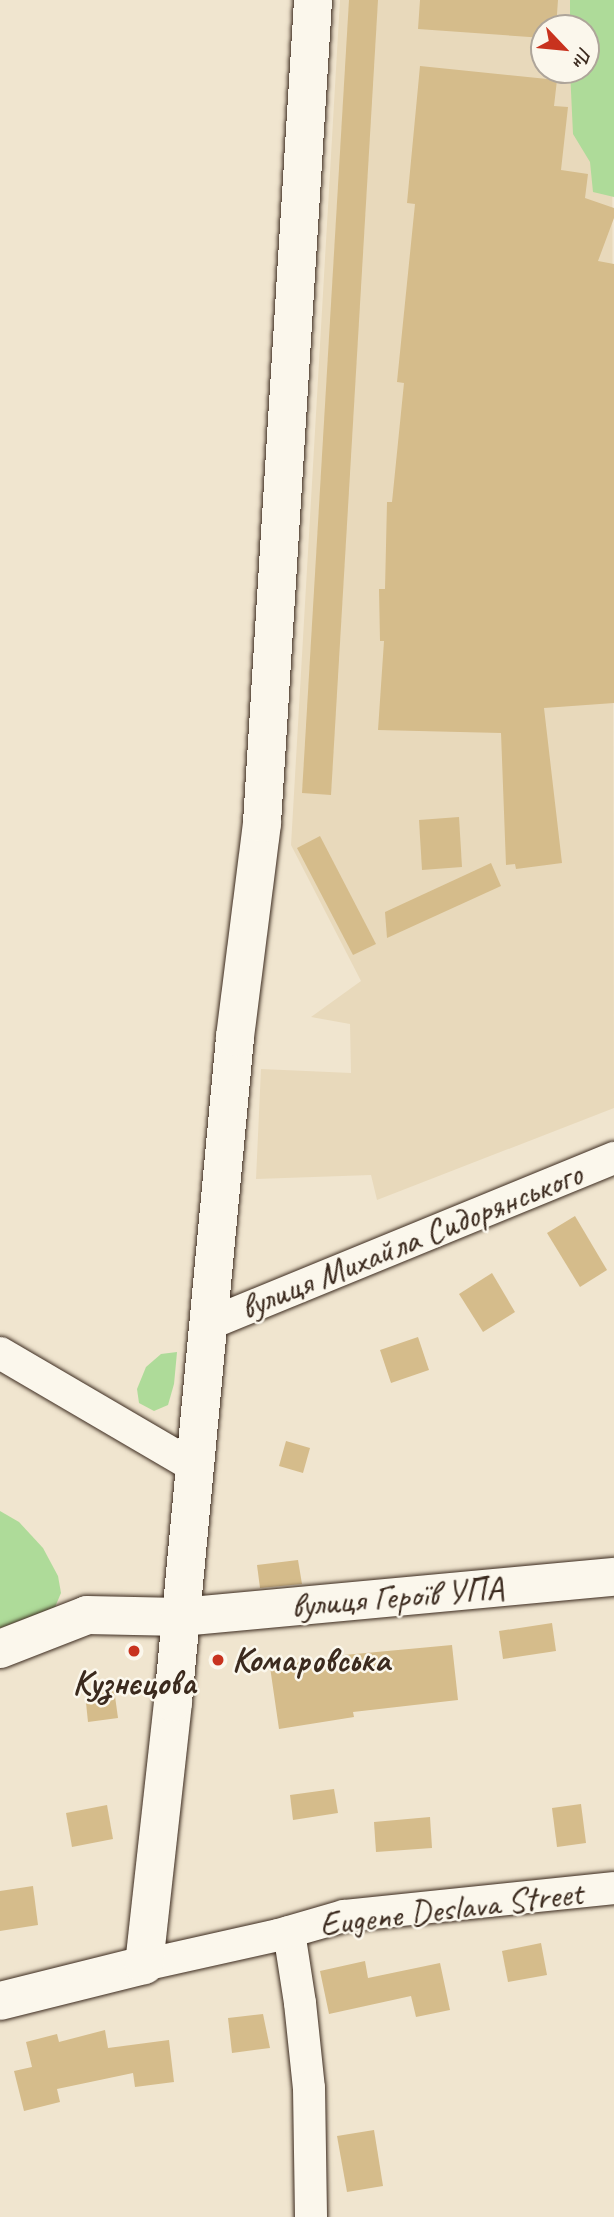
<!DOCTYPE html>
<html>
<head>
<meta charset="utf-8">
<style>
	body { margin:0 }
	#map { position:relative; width:614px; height:2217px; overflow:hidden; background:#f0e5cf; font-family:Caveat,sans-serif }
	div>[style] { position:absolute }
	.built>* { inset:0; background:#e8d9bb }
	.green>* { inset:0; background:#aedb99 }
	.building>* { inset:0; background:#d5bc8b }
	.roads { filter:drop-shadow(0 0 2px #3b2a1e) drop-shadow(0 0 2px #3b2a1e) }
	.street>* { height:32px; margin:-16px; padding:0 16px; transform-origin:16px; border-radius:16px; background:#fbf7ec }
	.secondary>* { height:38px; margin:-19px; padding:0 19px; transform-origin:19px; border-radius:19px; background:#fbf7ec }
	.dots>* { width:19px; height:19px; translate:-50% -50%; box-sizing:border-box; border:4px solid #fbf7ec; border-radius:50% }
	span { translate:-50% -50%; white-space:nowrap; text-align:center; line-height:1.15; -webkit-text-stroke:5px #fbf7ec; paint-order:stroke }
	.street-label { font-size:35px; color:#3b2a1e }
	.poi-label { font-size:35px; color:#3b2a1e; font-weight:700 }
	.left { translate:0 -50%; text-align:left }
	.north { position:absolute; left:530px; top:14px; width:70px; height:70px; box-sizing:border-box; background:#fbf7ec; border:2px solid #aea59a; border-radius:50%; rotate:116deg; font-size:19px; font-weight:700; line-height:28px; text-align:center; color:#3b2a1e }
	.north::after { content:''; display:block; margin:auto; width:24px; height:32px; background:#c8321e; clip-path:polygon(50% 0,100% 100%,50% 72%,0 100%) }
</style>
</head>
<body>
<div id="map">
	<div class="built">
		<i style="clip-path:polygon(evenodd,340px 0,612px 0,614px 1108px,377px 1200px,371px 1175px,256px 1179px,261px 1069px,351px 1073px,350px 1024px,311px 1017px,361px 981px,291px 845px,340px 0,544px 28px,586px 28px,586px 70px,544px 70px,544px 28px)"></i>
	</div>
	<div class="green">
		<i style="clip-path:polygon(570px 0,614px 0,614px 197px,593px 192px,590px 162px,573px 134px,570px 70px,586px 70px,586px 28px,570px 28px)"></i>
		<i style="clip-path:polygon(177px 1352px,174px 1384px,168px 1405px,154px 1411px,139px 1403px,137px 1389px,146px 1367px,161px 1354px)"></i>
		<i style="clip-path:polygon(0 1511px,19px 1522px,43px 1548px,58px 1576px,61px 1593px,55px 1607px,0 1628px)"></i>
	</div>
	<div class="building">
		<i style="clip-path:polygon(349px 0,378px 0,331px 795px,302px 793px)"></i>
		<i style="clip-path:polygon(420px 0,558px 0,556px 28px,544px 28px,544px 38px,418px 29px)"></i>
		<i style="clip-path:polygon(420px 66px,557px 80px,554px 106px,568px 107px,561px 170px,588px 174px,585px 198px,614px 208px,614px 218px,598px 261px,614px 264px,614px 703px,544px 708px,562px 863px,516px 869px,515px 864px,506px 865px,501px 733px,378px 730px,384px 641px,380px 641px,379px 589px,385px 589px,387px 502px,392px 502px,404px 383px,397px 382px,415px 204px,407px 203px)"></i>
		<i style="clip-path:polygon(459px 817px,462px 867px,422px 870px,419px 820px)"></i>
		<i style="clip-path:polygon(320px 836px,376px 944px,353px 955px,297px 848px)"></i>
		<i style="clip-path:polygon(491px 863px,501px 886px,387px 938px,385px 912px)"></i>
		<i style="clip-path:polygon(575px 1216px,607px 1270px,580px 1287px,547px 1233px)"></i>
		<i style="clip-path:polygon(492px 1273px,515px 1312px,483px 1332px,459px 1294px)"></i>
		<i style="clip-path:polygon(418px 1337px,429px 1370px,391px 1383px,380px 1350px)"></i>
		<i style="clip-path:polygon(286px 1441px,310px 1448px,303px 1473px,279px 1466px)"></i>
		<i style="clip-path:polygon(298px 1560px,302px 1584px,260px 1588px,257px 1565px)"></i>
		<i style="clip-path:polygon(552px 1623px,556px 1651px,503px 1659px,499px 1631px)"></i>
		<i style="clip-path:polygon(452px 1645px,458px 1700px,353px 1712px,354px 1717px,279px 1729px,270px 1667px,344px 1655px)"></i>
		<i style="clip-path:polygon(114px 1689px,118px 1718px,88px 1722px,85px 1693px)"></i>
		<i style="clip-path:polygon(334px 1789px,338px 1813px,293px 1820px,290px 1795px)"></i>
		<i style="clip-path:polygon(581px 1804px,586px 1843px,557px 1847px,552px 1808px)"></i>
		<i style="clip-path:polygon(107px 1805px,113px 1839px,72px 1847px,66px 1813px)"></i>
		<i style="clip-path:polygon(430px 1817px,432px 1848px,376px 1852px,374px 1822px)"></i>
		<i style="clip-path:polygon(33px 1886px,38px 1925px,0 1931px,0 1891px)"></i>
		<i style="clip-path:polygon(541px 1943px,547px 1975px,508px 1982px,502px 1951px)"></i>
		<i style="clip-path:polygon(365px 1961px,368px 1978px,440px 1963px,450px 2010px,416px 2017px,411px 1996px,329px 2014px,320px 1971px)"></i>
		<i style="clip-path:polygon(263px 2014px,270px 2048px,232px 2053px,228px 2018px)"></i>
		<i style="clip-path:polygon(105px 2030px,108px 2048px,169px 2040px,174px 2082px,135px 2087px,133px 2073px,57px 2089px,60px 2102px,24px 2111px,14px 2071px,32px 2067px,26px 2042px,57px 2034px,59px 2042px)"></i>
		<i style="clip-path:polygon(374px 2130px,383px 2186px,347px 2192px,337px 2136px)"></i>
	</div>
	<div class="roads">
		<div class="street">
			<i style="left:209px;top:1324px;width:438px;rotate:-22.3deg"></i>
			<i style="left:0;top:1353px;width:224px;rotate:30.3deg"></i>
			<i style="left:289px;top:1932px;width:72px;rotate:81.2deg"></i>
			<i style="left:300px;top:2003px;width:85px;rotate:84deg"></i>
			<i style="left:309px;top:2088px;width:129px;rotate:89.1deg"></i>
			<i style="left:144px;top:1965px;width:137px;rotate:-12.6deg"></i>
			<i style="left:278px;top:1935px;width:69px;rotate:-16.1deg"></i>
			<i style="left:344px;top:1916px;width:271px;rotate:-5.9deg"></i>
		</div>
		<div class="secondary">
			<i style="left:0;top:1649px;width:93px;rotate:-21.3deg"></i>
			<i style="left:87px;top:1615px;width:94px;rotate:1.2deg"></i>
			<i style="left:181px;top:1617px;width:435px;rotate:-5.3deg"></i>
			<i style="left:0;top:2001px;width:148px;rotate:-14deg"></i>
			<i style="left:144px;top:1965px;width:265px;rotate:-83.7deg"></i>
			<i style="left:173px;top:1702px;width:668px;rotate:-84.67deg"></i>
			<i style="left:235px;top:1037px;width:216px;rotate:-82.8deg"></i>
			<i style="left:262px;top:823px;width:825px;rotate:-86.45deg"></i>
		</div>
	</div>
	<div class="dots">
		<i style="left:134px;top:1651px;background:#c8321e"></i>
		<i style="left:218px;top:1660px;background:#c8321e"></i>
	</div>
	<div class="street-label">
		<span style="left:411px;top:1241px;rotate:-22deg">вулиця Михайла Сидорянського</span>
		<span style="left:397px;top:1597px;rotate:-5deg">вулиця Героїв УПА</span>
		<span style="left:451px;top:1909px;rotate:-7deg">Eugene Deslava Street</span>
	</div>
	<div class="poi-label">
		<span class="left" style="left:232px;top:1660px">Комаровська</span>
		<span style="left:134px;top:1683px">Кузнєцова</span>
	</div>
	<div class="north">Пн</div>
</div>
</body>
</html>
